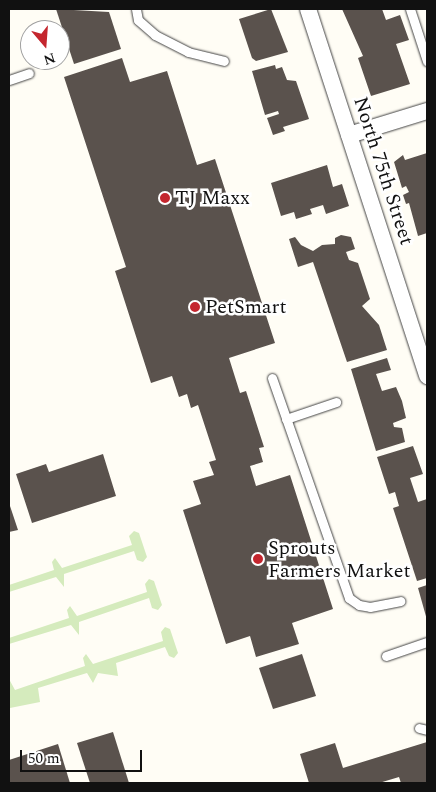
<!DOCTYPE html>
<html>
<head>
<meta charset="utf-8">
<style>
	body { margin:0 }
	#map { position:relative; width:436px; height:792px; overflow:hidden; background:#fffdf5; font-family:Spectral,serif }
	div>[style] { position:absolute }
	.green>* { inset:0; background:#d5ebbd }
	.building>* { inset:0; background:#5a524d }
	.roads { filter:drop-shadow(0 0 1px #444) drop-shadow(0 0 1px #444) }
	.lane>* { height:9px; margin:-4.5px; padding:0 4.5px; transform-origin:4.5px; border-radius:4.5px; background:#fff }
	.street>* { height:16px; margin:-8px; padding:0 8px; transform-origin:8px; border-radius:8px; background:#fff }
	.dots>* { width:14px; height:14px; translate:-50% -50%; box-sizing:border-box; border:2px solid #fff; border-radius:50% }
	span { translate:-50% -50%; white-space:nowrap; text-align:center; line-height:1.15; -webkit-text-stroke:5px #fff; paint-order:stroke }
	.street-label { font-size:20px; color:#111 }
	.poi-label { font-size:20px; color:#111 }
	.left { translate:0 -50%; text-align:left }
	.frame { position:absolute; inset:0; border:10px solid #111; pointer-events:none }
	.north { position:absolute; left:20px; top:20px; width:50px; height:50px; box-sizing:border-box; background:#fff; border:1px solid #a0a0a0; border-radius:50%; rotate:162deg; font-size:14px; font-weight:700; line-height:20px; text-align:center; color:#111 }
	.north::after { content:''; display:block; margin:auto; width:18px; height:22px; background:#c4262e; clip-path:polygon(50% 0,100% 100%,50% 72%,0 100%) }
	.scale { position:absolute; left:20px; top:750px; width:122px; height:22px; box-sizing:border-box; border:2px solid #111; border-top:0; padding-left:6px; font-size:15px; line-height:18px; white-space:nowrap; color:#111; -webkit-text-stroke:4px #fff; paint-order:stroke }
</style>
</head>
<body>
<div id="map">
	<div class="green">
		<i style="clip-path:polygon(134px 531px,139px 533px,147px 557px,143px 562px,137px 560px,134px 551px,64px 574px,64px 587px,56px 577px,9px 592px,9px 585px,54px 570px,52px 562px,55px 558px,62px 568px,132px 545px,129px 536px)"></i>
		<i style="clip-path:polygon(149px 579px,154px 581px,162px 605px,158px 610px,152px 608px,149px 598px,79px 622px,79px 635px,71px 625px,9px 644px,9px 638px,69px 618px,67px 610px,70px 606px,77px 616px,147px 592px,145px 584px)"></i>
		<i style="clip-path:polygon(165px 627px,170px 629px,178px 653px,174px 658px,169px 656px,165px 647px,116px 663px,118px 676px,98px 673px,93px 683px,87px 673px,38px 688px,40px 702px,10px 708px,9px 679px,15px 690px,85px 666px,83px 658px,86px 654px,93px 664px,163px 641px,161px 632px)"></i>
	</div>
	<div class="building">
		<i style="clip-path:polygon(56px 9px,109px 12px,121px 49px,74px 64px)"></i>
		<i style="clip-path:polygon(271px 9px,288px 52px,256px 61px,252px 58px,239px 19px)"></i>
		<i style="clip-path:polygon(342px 9px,382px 9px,386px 20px,400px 15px,409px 40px,396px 44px,410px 84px,371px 96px,358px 58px,363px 56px)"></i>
		<i style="clip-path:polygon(122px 58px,130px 82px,167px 71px,197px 165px,215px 159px,275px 343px,229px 358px,240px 393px,246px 391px,264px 447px,259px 448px,263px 462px,250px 466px,256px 486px,290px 475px,333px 609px,292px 623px,299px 644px,256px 657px,250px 636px,226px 644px,183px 510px,201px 504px,193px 481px,214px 475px,209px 462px,216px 460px,198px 405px,191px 408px,187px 394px,179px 397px,172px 376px,151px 383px,115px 271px,126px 267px,64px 77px)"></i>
		<i style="clip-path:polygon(275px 65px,276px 69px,282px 67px,287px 80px,296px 81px,309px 119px,283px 127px,285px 131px,273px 135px,267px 118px,279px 114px,278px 111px,265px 115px,252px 71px)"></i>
		<i style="clip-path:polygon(427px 153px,427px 233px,418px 236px,409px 203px,406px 204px,403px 195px,409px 192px,406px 186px,402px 188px,394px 162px,403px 155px,405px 160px)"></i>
		<i style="clip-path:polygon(327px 165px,333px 187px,342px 184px,349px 206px,326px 214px,323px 205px,310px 209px,312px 214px,296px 219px,294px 212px,281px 216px,271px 183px)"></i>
		<i style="clip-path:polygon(341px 235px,351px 237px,355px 249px,346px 252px,349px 260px,358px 263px,370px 299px,362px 306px,379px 325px,387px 350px,347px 362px,313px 262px,298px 267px,289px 239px,295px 237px,301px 245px,313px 251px,322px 245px,335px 244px,335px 238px)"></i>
		<i style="clip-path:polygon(387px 358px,391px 370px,376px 374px,382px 391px,396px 387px,402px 401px,406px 418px,393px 423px,394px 427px,402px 428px,405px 442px,376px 451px,351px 369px)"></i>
		<i style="clip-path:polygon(413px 446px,423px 474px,410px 478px,418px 502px,427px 499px,427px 578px,417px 581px,393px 508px,399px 506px,395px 492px,389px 494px,377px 457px)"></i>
		<i style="clip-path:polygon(103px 454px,116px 496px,32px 523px,16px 474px,46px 464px,49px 472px)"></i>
		<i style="clip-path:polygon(9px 503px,18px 530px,9px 532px)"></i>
		<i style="clip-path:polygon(427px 585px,427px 620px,418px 588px)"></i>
		<i style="clip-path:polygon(302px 654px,316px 696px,273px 709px,259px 668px)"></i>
		<i style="clip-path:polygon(113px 732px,129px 783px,90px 783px,77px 743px)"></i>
		<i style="clip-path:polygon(427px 742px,427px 783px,401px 783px,399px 777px,379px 783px,309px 783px,300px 754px,335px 743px,343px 768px)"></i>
		<i style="clip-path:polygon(58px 744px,70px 783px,9px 783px,9px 760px)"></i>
	</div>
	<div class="roads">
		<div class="lane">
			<i style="left:136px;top:9px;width:11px;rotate:80deg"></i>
			<i style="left:138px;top:20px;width:23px;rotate:41deg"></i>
			<i style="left:155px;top:35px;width:37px;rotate:27deg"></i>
			<i style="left:188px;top:52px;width:37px;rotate:14deg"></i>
			<i style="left:410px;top:9px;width:55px;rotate:71.9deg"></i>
			<i style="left:9px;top:80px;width:21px;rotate:-19deg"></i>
			<i style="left:272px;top:378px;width:233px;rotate:70.7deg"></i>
			<i style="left:349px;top:598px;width:12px;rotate:35deg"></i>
			<i style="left:359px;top:605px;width:11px;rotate:10deg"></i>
			<i style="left:370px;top:607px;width:31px;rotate:-11deg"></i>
			<i style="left:286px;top:419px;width:53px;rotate:-18.8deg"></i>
			<i style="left:386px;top:656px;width:43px;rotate:-18.9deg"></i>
			<i style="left:419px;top:728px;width:8px;rotate:14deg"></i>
		</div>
		<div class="street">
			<i style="left:308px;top:9px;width:386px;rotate:72deg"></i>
			<i style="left:349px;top:135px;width:82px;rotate:-17.1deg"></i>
		</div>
	</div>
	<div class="dots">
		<i style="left:165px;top:198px;background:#c4262e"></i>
		<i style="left:195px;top:307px;background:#c4262e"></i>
		<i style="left:258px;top:559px;background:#c4262e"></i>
	</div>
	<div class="street-label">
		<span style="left:383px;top:171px;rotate:72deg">North 75th Street</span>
	</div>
	<div class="poi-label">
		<span class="left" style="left:175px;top:198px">TJ Maxx</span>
		<span class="left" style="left:205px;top:307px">PetSmart</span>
		<span class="left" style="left:268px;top:560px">Sprouts<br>Farmers Market</span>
	</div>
	<div class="frame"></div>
	<div class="north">N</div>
	<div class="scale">50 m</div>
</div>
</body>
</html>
